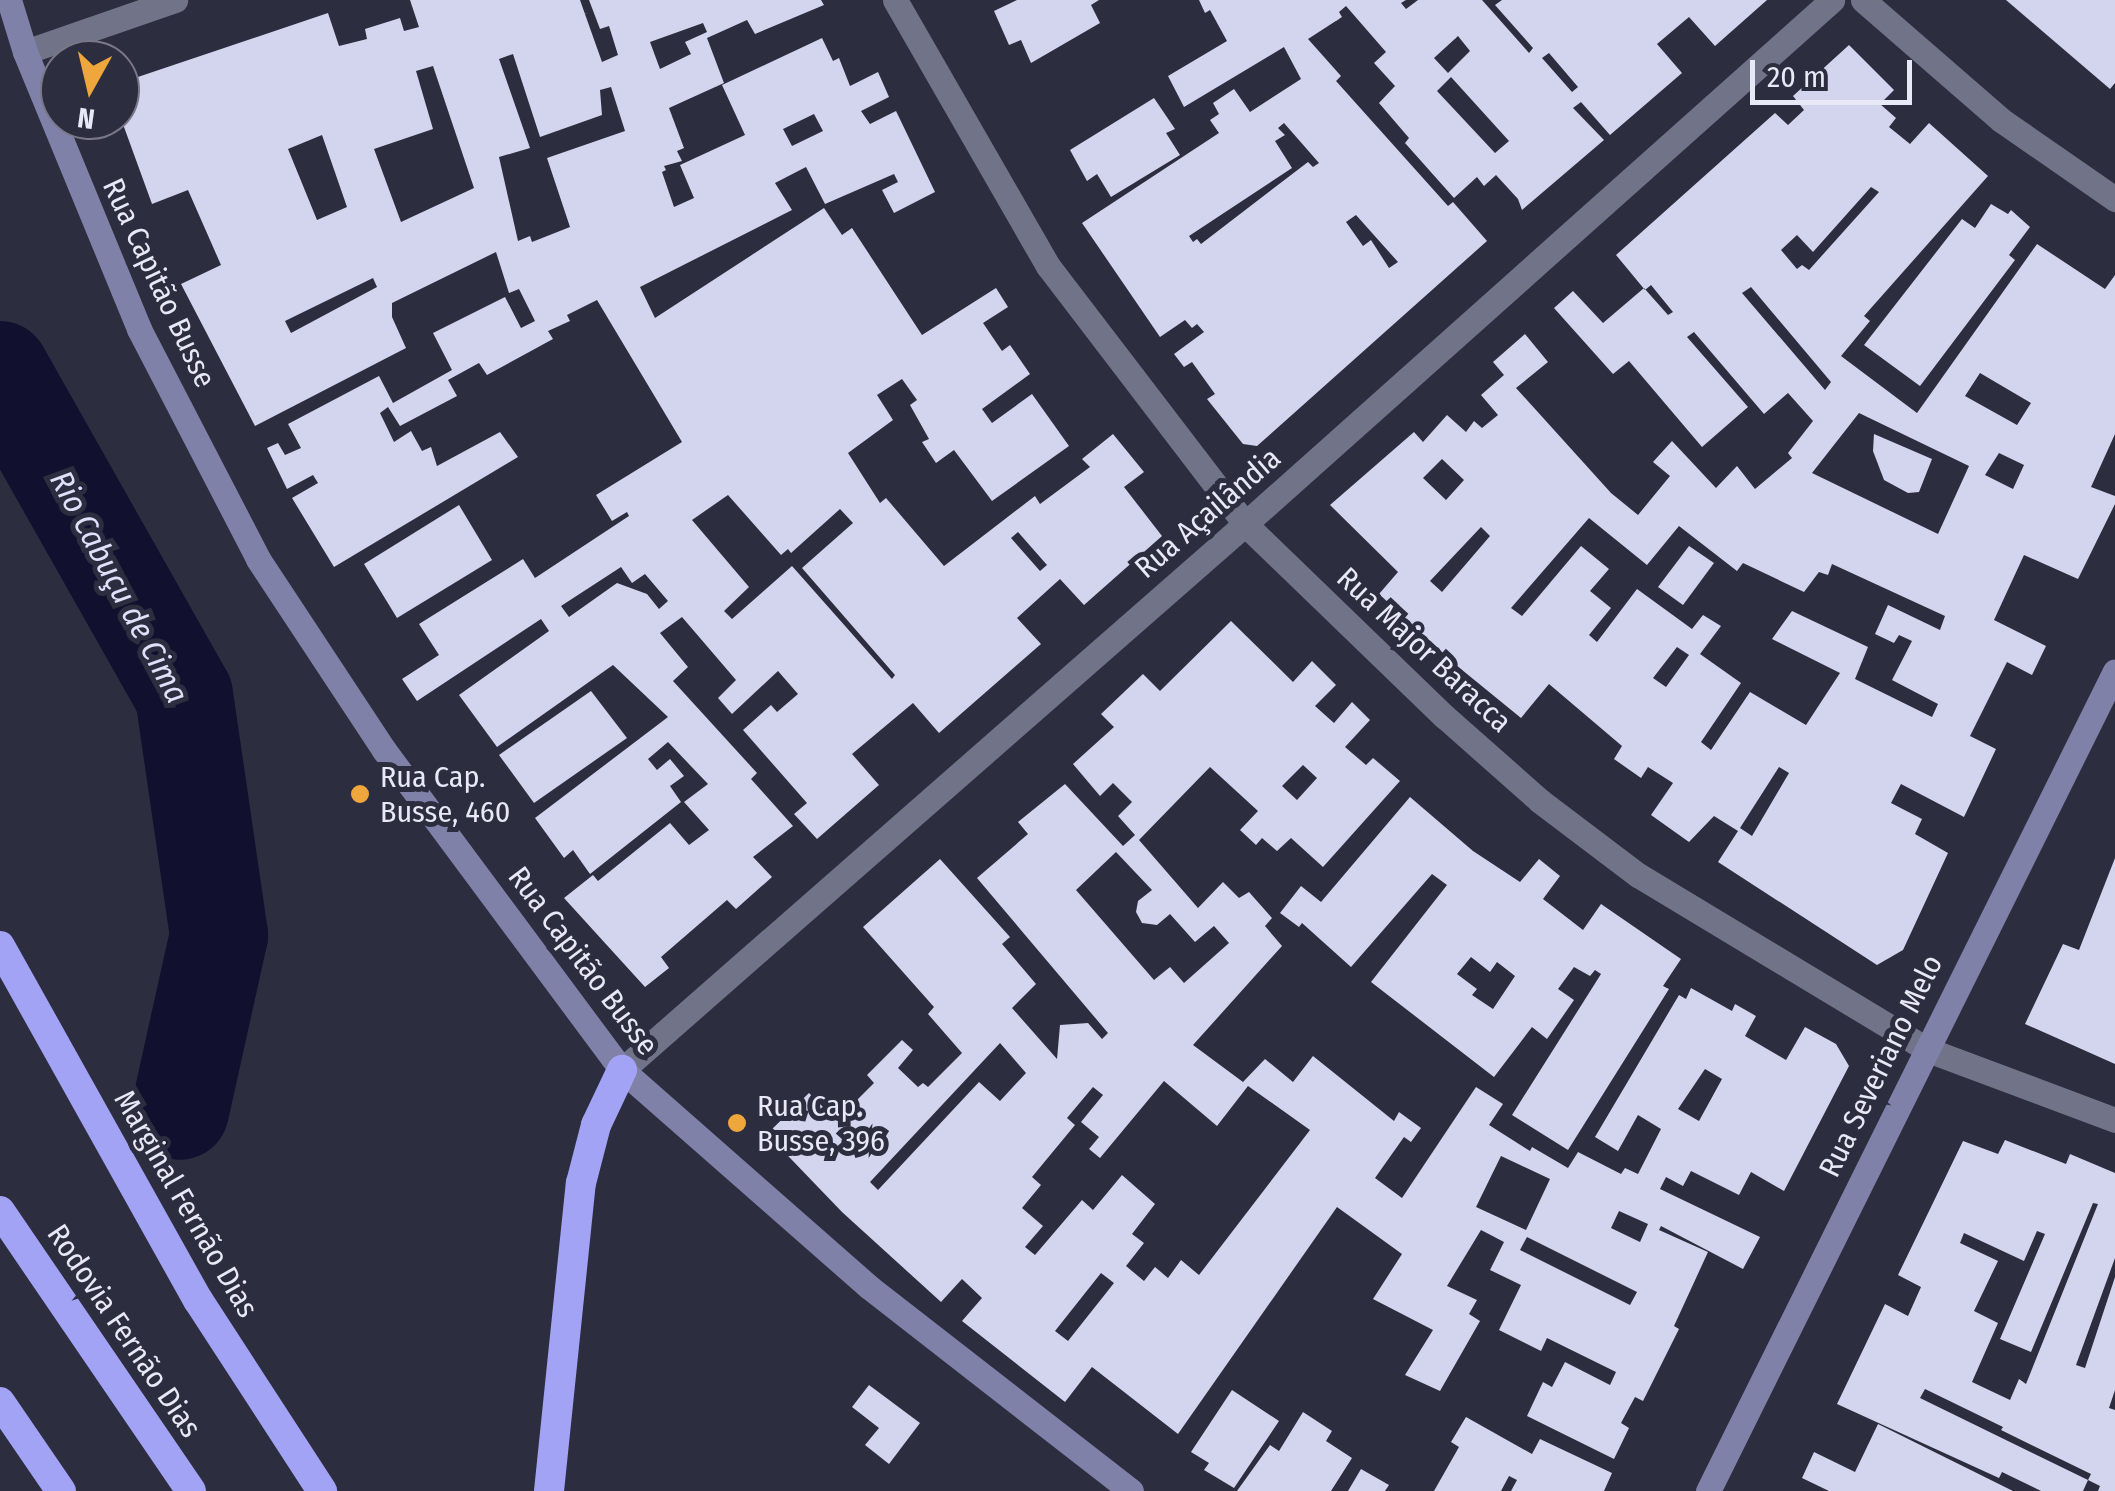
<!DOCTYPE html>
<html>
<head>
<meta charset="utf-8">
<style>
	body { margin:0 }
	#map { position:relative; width:2115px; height:1491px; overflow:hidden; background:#2d2d40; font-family:"Fira Sans Condensed",sans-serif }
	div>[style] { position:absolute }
	.river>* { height:98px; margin:-49px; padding:0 49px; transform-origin:49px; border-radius:49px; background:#12102f }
	.building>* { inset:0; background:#d3d5ee }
	.street>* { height:25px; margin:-12.5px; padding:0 12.5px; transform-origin:12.5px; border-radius:12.5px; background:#717389 }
	.secondary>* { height:25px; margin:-12.5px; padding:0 12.5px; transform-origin:12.5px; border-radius:12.5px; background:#8081a9 }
	.highway>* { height:30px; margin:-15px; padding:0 15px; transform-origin:15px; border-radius:15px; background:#a2a3f5 }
	.dots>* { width:28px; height:28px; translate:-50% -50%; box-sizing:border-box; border:5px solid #2d2d40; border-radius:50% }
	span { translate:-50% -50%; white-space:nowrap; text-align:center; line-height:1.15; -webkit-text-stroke:10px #2d2d40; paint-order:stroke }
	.street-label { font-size:30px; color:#e8e9f6 }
	.poi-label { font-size:30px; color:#e8e9f6 }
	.left { translate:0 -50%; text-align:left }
	.water-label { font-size:32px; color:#dfe1fb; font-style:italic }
	.north { position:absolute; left:40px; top:40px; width:100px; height:100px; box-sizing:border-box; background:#2d2d40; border:2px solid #787889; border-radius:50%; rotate:188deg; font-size:28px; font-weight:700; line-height:40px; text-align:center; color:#e8e9f6 }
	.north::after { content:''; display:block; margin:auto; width:35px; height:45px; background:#efa73d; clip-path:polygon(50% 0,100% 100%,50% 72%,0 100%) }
	.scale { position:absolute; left:1750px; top:60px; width:162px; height:45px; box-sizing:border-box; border:5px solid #e8e9f6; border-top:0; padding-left:12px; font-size:30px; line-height:35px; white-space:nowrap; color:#e8e9f6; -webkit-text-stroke:8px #2d2d40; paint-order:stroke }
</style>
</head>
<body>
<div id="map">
	<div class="river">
		<i style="left:0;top:370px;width:373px;rotate:60.5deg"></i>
		<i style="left:184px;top:695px;width:243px;rotate:81.7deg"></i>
		<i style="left:219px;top:935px;width:180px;rotate:102.5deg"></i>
	</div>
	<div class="building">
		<i style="clip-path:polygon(evenodd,410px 0,580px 0,602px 62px,618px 55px,609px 26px,600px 29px,589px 0,821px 0,824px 5px,755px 34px,747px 20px,707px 38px,724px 83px,669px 108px,684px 148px,677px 151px,682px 161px,664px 166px,666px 170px,662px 172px,674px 207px,694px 198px,680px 165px,745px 135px,722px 85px,822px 38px,833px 61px,839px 58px,850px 86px,878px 72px,889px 97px,861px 111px,870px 124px,896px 111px,935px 192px,894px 213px,882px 190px,898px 182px,894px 174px,825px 204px,806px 167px,775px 183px,792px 210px,640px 287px,655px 318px,824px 208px,842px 235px,852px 228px,922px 335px,996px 288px,1008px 307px,983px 323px,1002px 351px,1010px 345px,1030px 374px,982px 409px,992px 423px,1032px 394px,1069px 446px,992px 501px,954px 450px,936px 463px,922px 442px,929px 439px,910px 405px,917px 400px,902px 379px,877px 395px,893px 420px,848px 453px,880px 503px,886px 498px,944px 566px,1035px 496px,1040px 504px,1090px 467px,1082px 459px,1113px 434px,1144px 472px,1124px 487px,1162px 536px,1084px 605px,1060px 579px,1017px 618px,1041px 644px,939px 733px,913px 703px,852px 754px,879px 785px,817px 839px,794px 814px,807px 803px,743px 730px,771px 705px,777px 712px,798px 694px,778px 671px,732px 714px,718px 698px,736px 680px,682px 617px,660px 633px,688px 667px,673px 681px,757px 773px,751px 779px,793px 826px,753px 857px,772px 877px,736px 909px,727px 900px,661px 957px,669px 968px,645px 987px,564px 898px,593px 875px,598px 881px,670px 823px,689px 845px,709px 830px,684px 802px,708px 784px,668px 742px,648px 759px,657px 770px,670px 759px,684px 776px,670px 786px,681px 802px,590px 874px,573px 850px,564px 858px,535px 818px,668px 717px,613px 665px,497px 747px,459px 695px,549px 631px,541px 619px,417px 701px,402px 679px,439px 655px,419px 624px,523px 559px,535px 578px,629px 516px,627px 512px,612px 521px,596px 495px,682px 442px,597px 300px,567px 315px,570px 321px,548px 331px,553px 339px,487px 375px,479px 363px,448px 380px,457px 396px,400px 426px,388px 407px,380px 413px,394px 442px,411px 431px,422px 451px,431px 447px,437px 466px,500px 432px,518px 457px,334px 567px,292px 498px,318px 483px,313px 475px,287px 489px,267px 448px,278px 443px,285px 455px,301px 448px,288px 424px,379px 376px,393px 403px,452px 370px,433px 333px,505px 297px,521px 328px,535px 321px,519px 289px,509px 293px,496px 252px,392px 303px,392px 317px,406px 348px,255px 426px,181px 284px,221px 265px,188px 190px,152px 204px,120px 116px,120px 83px,328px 13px,339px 46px,367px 39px,365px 29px,400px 18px,404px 31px,419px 27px,410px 0,703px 23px,707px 32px,685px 42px,691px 54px,660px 69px,650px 42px,703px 23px,410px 0,513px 54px,540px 137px,602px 115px,600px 90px,611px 87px,625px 131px,547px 158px,570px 227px,532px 242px,530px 236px,518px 241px,499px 157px,530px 148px,499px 59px,513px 54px,410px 0,433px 66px,474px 188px,401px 222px,374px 149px,433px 129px,416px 71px,433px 66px,410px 0,814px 114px,823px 131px,792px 146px,783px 129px,814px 114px,410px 0,322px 135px,347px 207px,317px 220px,288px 149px,322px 135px,410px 0,373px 278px,377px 287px,291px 333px,285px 321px,373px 278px,410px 0,728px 495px,781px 555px,788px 549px,791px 553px,840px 509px,853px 523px,802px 568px,895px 675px,892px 679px,792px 566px,732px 619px,724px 611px,749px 587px,692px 520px,728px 495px,410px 0,1018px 532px,1047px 565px,1040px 571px,1011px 538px,1018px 532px,410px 0,621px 567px,632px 583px,645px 574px,668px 601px,659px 609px,647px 594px,617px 583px,569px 617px,561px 606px,621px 567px)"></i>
		<i style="clip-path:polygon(1017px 0,1099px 0,1091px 5px,1100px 23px,1031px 63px,1021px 40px,1009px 45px,994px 11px)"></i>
		<i style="clip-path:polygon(evenodd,1199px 0,1406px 0,1401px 3px,1406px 9px,1418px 0,1482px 0,1529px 53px,1533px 48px,1495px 5px,1502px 0,1767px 0,1715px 46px,1689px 17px,1657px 44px,1682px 73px,1610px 135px,1581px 102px,1573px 108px,1604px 140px,1522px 210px,1518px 199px,1496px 175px,1484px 186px,1477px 177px,1454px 198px,1405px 143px,1409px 138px,1379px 103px,1395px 86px,1374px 63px,1386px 52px,1346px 6px,1339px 12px,1342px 17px,1308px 39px,1341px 76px,1336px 81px,1448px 206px,1453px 202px,1487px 241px,1257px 446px,1243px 444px,1207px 399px,1215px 394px,1192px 362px,1184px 367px,1174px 354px,1204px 332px,1197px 324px,1192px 328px,1185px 320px,1160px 337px,1082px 223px,1219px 133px,1210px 120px,1219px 114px,1213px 103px,1234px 89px,1250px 112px,1301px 79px,1284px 47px,1184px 107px,1168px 76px,1227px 41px,1210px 10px,1205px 13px,1199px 0,1458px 36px,1470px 51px,1448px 73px,1434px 58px,1458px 36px,1199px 0,1549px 53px,1578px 87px,1572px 92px,1542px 58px,1549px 53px,1199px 0,1451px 77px,1509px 141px,1495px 153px,1437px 91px,1451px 77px,1199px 0,1284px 123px,1319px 163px,1313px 167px,1308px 162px,1201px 244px,1197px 239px,1193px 242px,1189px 236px,1292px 168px,1275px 141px,1285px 135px,1278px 128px,1284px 123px,1199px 0,1356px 215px,1398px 262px,1389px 268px,1371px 240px,1363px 246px,1346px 222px,1356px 215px)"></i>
		<i style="clip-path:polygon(2006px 0,2115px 0,2115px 83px,2110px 89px)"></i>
		<i style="clip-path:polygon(evenodd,1849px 45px,1894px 90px,1880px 104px,1896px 118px,1889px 127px,1910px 144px,1929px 123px,1988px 176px,1864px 316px,1870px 321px,1841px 356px,1917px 413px,2037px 244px,2105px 289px,2115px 275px,2115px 434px,2091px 487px,2115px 496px,2115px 504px,2078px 579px,2024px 555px,1994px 620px,2046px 646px,2032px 675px,2007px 662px,1970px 736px,1996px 749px,1964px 817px,1901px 784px,1891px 803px,1922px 819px,1915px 834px,1948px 853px,1903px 950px,1877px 965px,1718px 862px,1738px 831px,1714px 816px,1689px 842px,1651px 815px,1673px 783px,1648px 767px,1641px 778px,1614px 759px,1622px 746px,1549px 684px,1521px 718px,1456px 665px,1379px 594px,1398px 572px,1330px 505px,1414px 432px,1423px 442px,1447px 415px,1466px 432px,1474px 421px,1482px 428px,1498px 415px,1481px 395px,1504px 375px,1493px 362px,1525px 334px,1548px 362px,1516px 388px,1611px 493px,1638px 515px,1670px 476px,1653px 462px,1672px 441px,1716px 488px,1737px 466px,1755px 489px,1792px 458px,1788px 453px,1813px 421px,1788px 393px,1764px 414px,1694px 332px,1687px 337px,1748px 407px,1702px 447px,1629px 361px,1613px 374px,1554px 308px,1573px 291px,1603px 323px,1644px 288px,1668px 315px,1673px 312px,1651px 285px,1645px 290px,1616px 255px,1775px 113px,1788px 125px,1804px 110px,1793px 96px,1849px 45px,1871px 187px,1879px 192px,1809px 270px,1802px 265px,1797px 269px,1781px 250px,1797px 235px,1813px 252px,1871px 187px,1849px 45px,1751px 287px,1831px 382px,1825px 390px,1742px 293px,1751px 287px,1849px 45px,1980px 373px,2031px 403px,2017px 425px,1965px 396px,1980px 373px,1849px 45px,1859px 413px,1969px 466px,1938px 534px,1812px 473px,1859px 413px,1849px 45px,1999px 453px,2024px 465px,2013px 489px,1985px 475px,1999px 453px,1849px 45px,1442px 459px,1464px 480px,1446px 500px,1423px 478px,1442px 459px,1849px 45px,1589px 518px,1647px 565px,1679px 526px,1737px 571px,1743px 563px,1804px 592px,1819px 572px,1828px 575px,1832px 564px,1945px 616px,1940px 630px,1888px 605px,1875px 634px,1894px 643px,1899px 635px,1912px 641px,1892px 680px,1938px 704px,1932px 717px,1855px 679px,1868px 647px,1792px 611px,1772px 639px,1840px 673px,1806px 725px,1750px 692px,1711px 750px,1701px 742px,1741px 683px,1700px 654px,1721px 626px,1703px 615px,1692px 629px,1637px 589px,1597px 642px,1589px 635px,1611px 608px,1590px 591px,1609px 569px,1581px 546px,1522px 616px,1511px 608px,1589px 518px,1849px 45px,1481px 527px,1490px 536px,1442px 592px,1430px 581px,1481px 527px,1849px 45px,1677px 647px,1689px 655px,1666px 687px,1653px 678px,1677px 647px,1849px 45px,1779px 767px,1789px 773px,1752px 836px,1740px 828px,1779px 767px)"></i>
		<i style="clip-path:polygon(1154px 98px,1175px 129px,1166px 133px,1180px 155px,1111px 197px,1097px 174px,1087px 181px,1070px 150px)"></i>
		<i style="clip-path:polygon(1991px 204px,2008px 214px,2011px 210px,2030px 227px,2009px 255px,2015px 260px,1920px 386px,1864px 345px,1962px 219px,1975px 228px)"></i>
		<i style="clip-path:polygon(1874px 434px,1932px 459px,1919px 492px,1908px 493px,1884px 480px,1873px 451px)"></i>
		<i style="clip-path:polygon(459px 505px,492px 560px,397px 618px,364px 564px)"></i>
		<i style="clip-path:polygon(1689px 546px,1714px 563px,1683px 605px,1658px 587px)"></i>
		<i style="clip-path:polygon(evenodd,1231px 621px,1293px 682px,1312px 661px,1336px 685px,1315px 706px,1334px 723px,1352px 702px,1370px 720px,1345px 747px,1366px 765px,1373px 758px,1400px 781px,1323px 867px,1291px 838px,1277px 851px,1262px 838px,1256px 845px,1240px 830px,1258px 811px,1210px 767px,1139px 840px,1198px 908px,1223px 882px,1239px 898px,1249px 892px,1272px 918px,1265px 926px,1282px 946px,1193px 1045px,1243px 1082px,1265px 1059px,1293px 1082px,1313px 1056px,1394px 1121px,1399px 1112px,1421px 1128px,1411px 1142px,1404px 1137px,1375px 1178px,1402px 1198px,1476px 1087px,1503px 1104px,1489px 1125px,1530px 1151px,1532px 1147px,1568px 1168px,1578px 1152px,1621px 1174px,1625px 1168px,1638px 1174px,1661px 1129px,1638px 1115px,1618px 1151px,1595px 1137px,1679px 995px,1686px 999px,1691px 988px,1732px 1011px,1735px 1004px,1756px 1016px,1745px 1036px,1786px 1060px,1805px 1027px,1836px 1044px,1849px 1066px,1784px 1191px,1751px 1172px,1739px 1195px,1691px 1171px,1683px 1186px,1666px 1177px,1660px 1189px,1760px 1237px,1743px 1269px,1661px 1226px,1659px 1230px,1708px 1252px,1674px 1326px,1679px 1329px,1643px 1401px,1635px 1397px,1621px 1423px,1629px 1428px,1614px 1459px,1527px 1416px,1543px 1382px,1552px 1387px,1565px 1362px,1610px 1385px,1616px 1372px,1547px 1338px,1541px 1351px,1499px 1330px,1521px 1285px,1490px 1270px,1504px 1242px,1481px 1230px,1447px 1286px,1477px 1300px,1469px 1314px,1480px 1321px,1440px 1391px,1405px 1375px,1433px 1330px,1373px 1299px,1402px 1254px,1337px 1207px,1178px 1434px,1092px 1367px,1065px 1402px,962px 1321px,982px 1298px,962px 1279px,941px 1302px,842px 1212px,767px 1134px,809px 1093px,829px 1113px,845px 1096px,853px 1104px,874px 1083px,867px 1075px,902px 1040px,913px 1050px,898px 1068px,918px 1087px,923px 1083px,928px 1087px,962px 1053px,928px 1014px,934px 1007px,863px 927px,940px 859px,1010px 937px,1002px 944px,1036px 984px,1012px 1008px,1057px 1059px,1060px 1025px,1088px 1023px,1102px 1039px,1108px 1033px,977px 878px,1028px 834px,1018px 822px,1065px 784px,1123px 846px,1135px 835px,1118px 816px,1132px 802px,1113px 783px,1100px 796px,1073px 764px,1114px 727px,1101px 714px,1143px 674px,1160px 691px,1231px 621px,1303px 765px,1317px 778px,1297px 800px,1282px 786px,1303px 765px,1231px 621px,1116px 852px,1152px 890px,1138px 901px,1136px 912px,1142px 923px,1157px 925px,1170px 914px,1195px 942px,1214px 926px,1229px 943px,1184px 983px,1170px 967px,1154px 980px,1076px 890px,1116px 852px,1231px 621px,1000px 1043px,1026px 1073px,1000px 1101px,979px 1082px,878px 1190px,870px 1182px,1000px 1043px,1231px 621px,1705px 1069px,1722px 1079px,1699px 1121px,1678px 1109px,1705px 1069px,1231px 621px,1164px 1081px,1217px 1126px,1248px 1086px,1310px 1130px,1199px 1275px,1181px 1260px,1168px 1278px,1155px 1267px,1144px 1281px,1126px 1266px,1144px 1243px,1132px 1234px,1155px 1204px,1122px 1175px,1093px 1210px,1082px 1200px,1035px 1255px,1025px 1247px,1043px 1226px,1022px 1208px,1041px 1185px,1032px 1177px,1075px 1125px,1067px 1118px,1093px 1087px,1103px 1095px,1081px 1122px,1099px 1137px,1089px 1149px,1100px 1158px,1164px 1081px,1231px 621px,1501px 1156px,1550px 1179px,1526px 1230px,1476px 1207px,1501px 1156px,1231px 621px,1619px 1211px,1648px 1224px,1640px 1242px,1611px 1228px,1619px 1211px,1231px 621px,1527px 1237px,1637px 1292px,1630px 1305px,1520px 1250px,1527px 1237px,1231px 621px,1101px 1273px,1114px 1283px,1068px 1341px,1055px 1331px,1101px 1273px)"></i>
		<i style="clip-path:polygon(591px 691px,627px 738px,534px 803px,499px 755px)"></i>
		<i style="clip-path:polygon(evenodd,1410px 797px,1473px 851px,1520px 882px,1539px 859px,1560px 876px,1543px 899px,1583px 930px,1601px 904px,1681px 959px,1663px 986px,1669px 989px,1568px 1150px,1512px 1115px,1601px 974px,1595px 970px,1590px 976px,1574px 967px,1558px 989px,1574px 1000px,1547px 1039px,1532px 1027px,1494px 1077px,1371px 982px,1447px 885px,1432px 874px,1351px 967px,1302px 923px,1299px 927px,1280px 913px,1301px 886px,1321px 902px,1410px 797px,1471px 957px,1490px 972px,1497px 962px,1515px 976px,1493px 1009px,1472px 995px,1477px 989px,1457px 974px,1471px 957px)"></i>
		<i style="clip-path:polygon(2115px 858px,2115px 1064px,2025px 1024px,2063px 944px,2079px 950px)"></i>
		<i style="clip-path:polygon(evenodd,2005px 1140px,2066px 1164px,2070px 1154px,2115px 1173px,2115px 1258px,2076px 1365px,2085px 1368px,2115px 1277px,2115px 1390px,2109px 1408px,2115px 1410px,2115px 1491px,2098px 1491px,2100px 1486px,2088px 1480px,2083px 1491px,2041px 1491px,2002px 1472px,1999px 1478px,1837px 1404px,1885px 1304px,1908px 1316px,1921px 1287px,1898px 1275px,1963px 1141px,1998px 1154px,2005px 1140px,2093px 1203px,2098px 1204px,2026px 1384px,2019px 1379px,2010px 1400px,1972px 1382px,1998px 1323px,1974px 1311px,1998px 1261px,1960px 1243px,1964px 1233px,2024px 1261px,2037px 1231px,2045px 1234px,2000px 1339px,2031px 1352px,2093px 1203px,2005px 1140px,1925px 1389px,2003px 1427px,2001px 1430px,2091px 1474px,2088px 1480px,1920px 1398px,1925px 1389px)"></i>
		<i style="clip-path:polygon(869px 1385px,920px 1423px,889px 1464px,865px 1445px,879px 1428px,852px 1407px)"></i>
		<i style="clip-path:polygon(1232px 1390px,1279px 1421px,1234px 1488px,1204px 1470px,1209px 1463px,1191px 1452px)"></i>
		<i style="clip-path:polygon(1303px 1412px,1332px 1431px,1326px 1441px,1352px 1458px,1331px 1491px,1237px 1491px,1270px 1445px,1279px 1451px)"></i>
		<i style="clip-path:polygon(1466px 1417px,1532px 1454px,1540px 1439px,1612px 1473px,1604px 1491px,1511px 1491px,1517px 1480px,1509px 1476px,1501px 1491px,1434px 1491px,1459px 1447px,1451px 1442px)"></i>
		<i style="clip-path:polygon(1878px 1424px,2013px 1491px,1829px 1491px,1802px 1478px,1814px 1452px,1855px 1472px)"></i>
		<i style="clip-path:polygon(1361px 1469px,1389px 1485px,1385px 1491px,1348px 1491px)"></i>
	</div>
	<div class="street">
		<i style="left:895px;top:0;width:307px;rotate:60.1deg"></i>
		<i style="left:1048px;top:266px;width:325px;rotate:52.6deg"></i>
		<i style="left:1245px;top:524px;width:277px;rotate:44deg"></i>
		<i style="left:1444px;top:716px;width:128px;rotate:41.5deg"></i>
		<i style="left:1540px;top:801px;width:123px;rotate:37.1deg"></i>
		<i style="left:1638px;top:875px;width:339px;rotate:31.1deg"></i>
		<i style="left:1928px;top:1050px;width:200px;rotate:20.5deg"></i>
		<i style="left:1863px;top:0;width:183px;rotate:41deg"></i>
		<i style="left:2001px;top:120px;width:139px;rotate:34.7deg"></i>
		<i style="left:25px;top:52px;width:159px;rotate:-19.1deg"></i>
		<i style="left:622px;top:1070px;width:828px;rotate:-41.23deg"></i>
		<i style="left:1245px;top:524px;width:787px;rotate:-41.75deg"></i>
	</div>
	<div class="secondary">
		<i style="left:9px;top:0;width:54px;rotate:72.9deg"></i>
		<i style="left:25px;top:52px;width:300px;rotate:67.6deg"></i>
		<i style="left:139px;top:329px;width:259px;rotate:62.6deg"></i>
		<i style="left:258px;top:559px;width:229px;rotate:56.6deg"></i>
		<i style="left:384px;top:750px;width:399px;rotate:53.4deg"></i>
		<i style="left:622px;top:1070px;width:329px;rotate:41.3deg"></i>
		<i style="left:869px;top:1287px;width:332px;rotate:37.9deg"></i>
		<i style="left:1708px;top:1491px;width:915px;rotate:-63.6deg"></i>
	</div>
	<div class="highway">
		<i style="left:0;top:946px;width:406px;rotate:60.8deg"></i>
		<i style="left:198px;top:1300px;width:228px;rotate:57deg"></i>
		<i style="left:0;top:1211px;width:339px;rotate:55.7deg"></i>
		<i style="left:0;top:1402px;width:108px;rotate:55.6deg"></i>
		<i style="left:549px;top:1491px;width:310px;rotate:-84.1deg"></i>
		<i style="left:581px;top:1183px;width:60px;rotate:-75.5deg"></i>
		<i style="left:596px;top:1125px;width:61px;rotate:-64.7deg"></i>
	</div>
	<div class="dots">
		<i style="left:360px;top:794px;background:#efa73d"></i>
		<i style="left:737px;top:1123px;background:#efa73d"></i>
	</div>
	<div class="street-label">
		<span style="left:159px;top:283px;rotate:65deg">Rua Capitão Busse</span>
		<span style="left:1208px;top:513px;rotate:-41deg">Rua Açailândia</span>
		<span style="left:1424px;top:650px;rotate:43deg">Rua Major Baracca</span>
		<span style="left:583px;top:961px;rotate:53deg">Rua Capitão Busse</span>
		<span style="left:1881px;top:1066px;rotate:-64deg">Rua Severiano Melo</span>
		<span style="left:186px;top:1204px;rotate:60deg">Marginal Fernão Dias</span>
		<span style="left:124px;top:1331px;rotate:56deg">Rodovia Fernão Dias</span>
	</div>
	<div class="poi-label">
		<span class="left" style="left:380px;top:794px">Rua Cap.<br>Busse, 460</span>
		<span class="left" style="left:757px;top:1123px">Rua Cap.<br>Busse, 396</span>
	</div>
	<div class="water-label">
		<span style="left:119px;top:587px;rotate:62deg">Rio Cabuçu de Cima</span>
	</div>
	<div class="north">N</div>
	<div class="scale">20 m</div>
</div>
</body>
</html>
